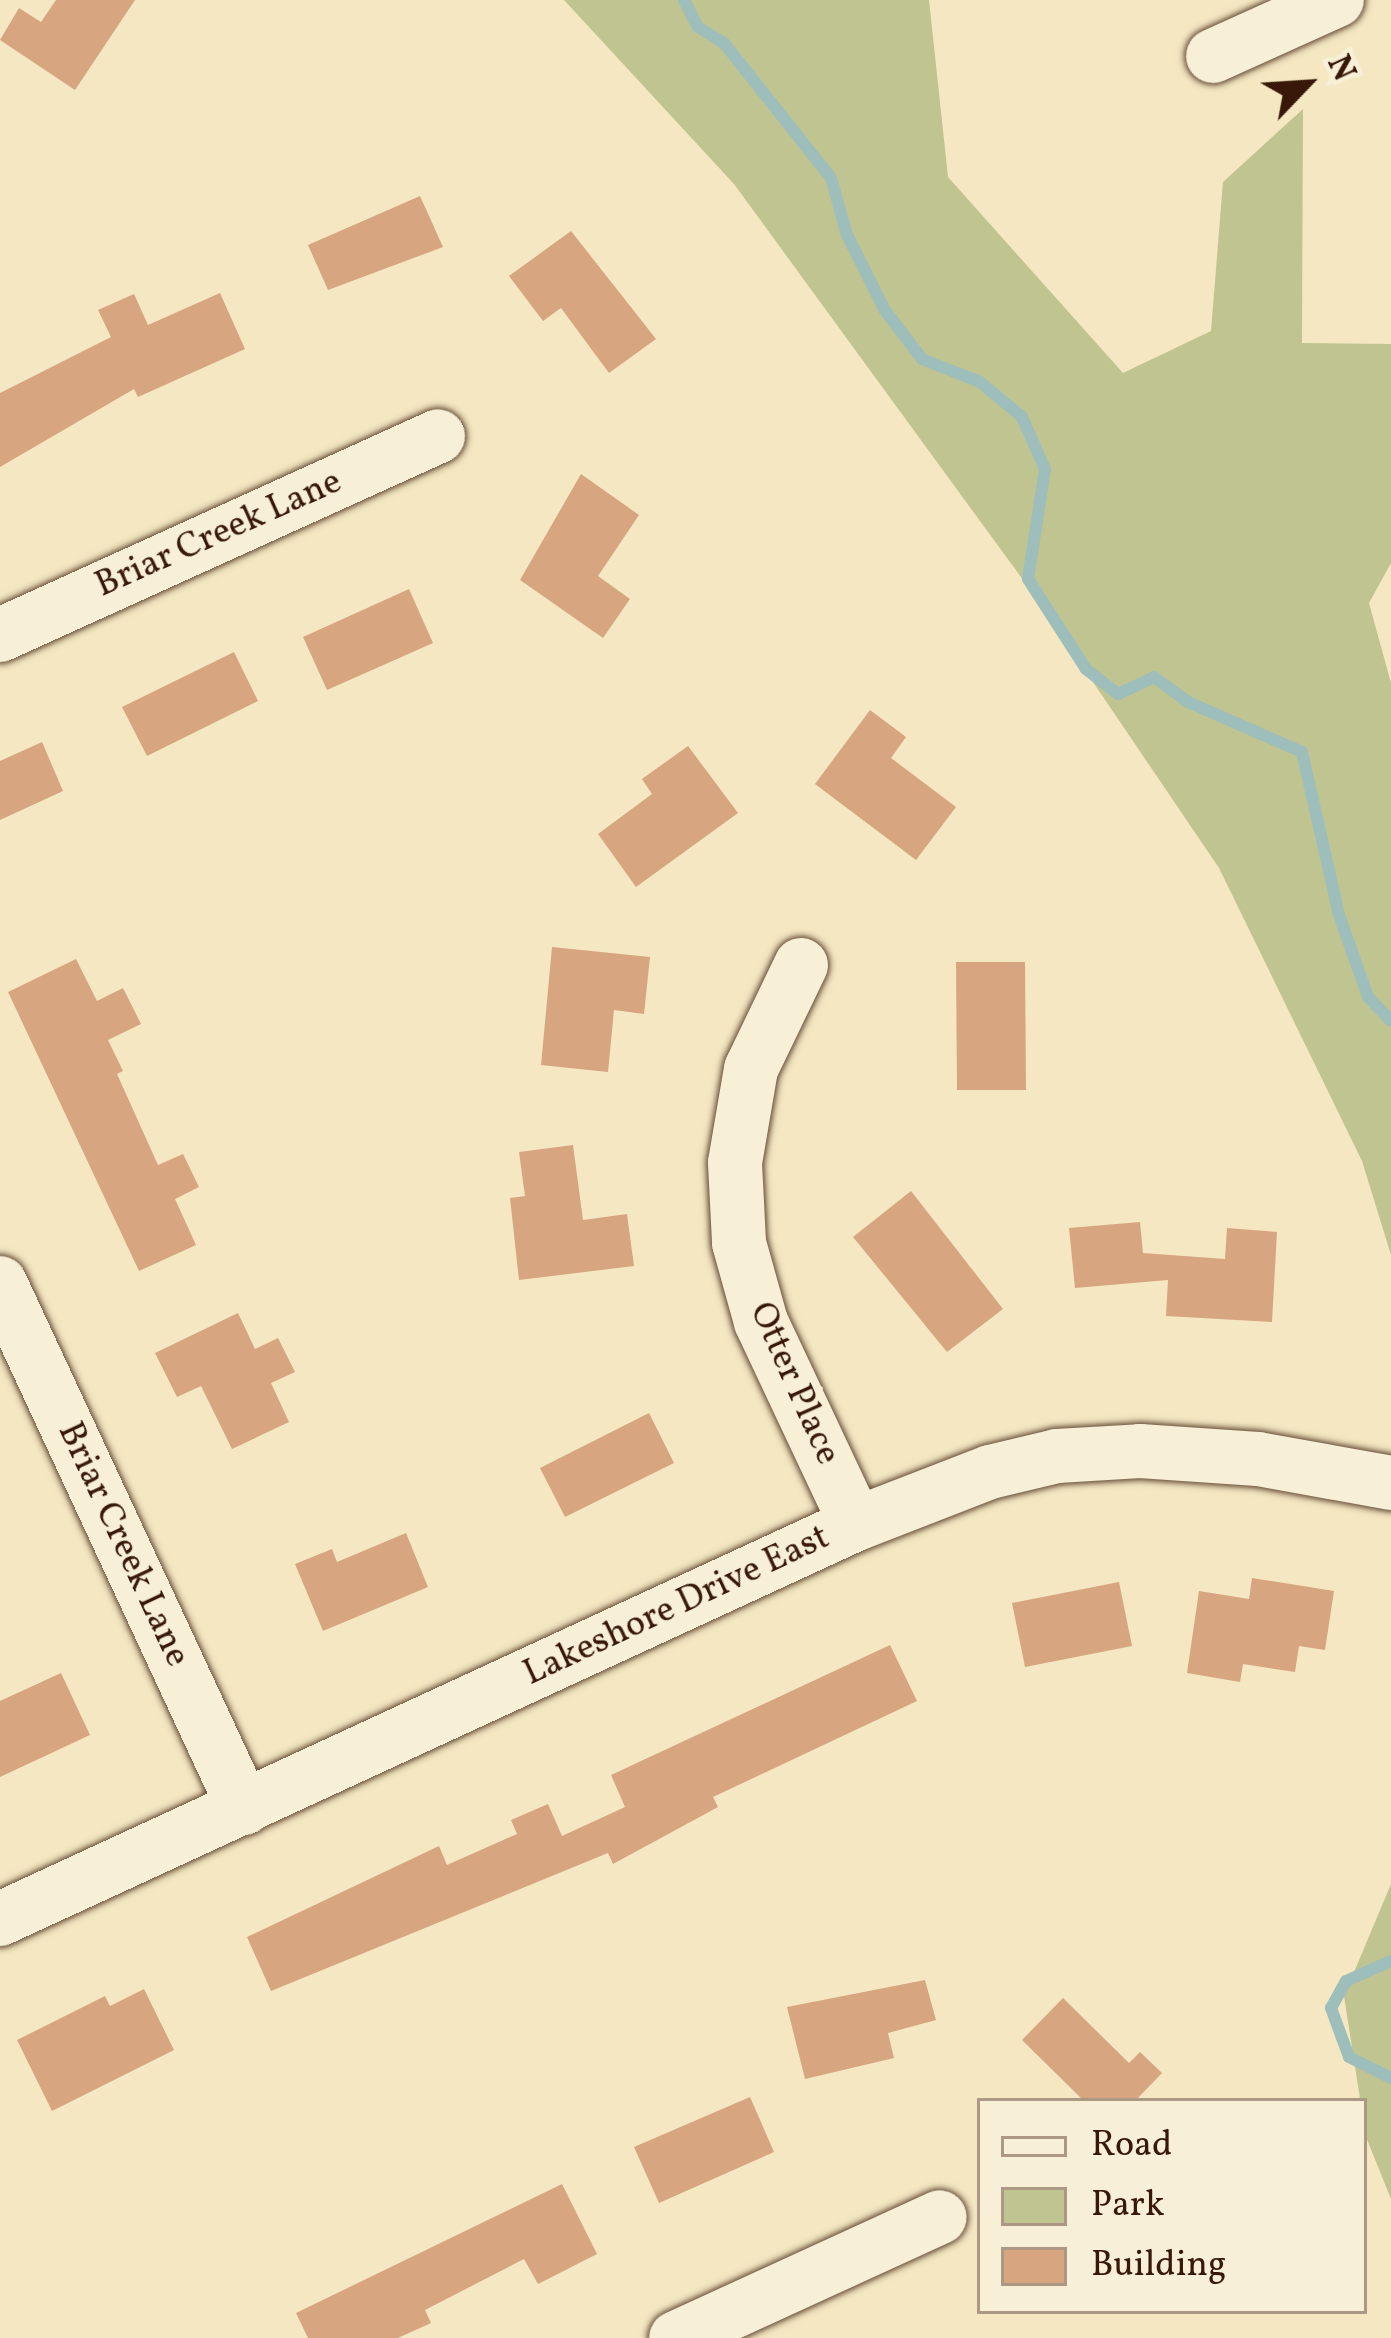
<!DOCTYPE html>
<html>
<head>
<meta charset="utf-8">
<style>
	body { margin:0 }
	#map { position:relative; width:1391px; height:2338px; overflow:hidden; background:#f4e7c2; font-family:Vollkorn,serif }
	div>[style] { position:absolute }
	.green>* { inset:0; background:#c0c490 }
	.stream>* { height:12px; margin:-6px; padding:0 6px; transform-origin:6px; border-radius:6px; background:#9dbeba }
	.building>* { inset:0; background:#d7a681 }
	.roads { filter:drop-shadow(0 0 3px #664c37) drop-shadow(0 0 3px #664c37) }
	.minor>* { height:54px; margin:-27px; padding:0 27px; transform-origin:27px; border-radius:27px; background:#f8efd7 }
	span { translate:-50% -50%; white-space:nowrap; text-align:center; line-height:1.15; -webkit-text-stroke:10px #f8efd7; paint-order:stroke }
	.street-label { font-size:36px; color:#371809 }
	.legend { position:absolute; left:977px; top:2098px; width:390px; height:216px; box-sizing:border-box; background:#f8efd7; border:3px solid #ab9985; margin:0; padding:15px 21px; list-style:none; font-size:36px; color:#371809 }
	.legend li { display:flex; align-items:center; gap:24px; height:60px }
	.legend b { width:60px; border:3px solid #ab9985 }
	.north { position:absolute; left:1247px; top:24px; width:120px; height:120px; -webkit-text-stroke:9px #f8efd7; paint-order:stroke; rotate:65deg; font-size:33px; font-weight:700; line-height:48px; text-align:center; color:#371809 }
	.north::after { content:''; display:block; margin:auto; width:42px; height:54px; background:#371809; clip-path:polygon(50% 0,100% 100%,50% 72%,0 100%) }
</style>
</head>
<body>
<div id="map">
	<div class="green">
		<i style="clip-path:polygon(564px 0,929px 0,948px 177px,1123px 373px,1211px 331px,1223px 182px,1303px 109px,1302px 343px,1391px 344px,1391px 563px,1369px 603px,1391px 683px,1391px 1255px,1362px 1161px,1219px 868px,1034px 595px,734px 184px)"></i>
		<i style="clip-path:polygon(1391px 1884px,1391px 2199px,1366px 2137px,1344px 1996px)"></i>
	</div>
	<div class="stream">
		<i style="left:684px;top:0;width:30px;rotate:63deg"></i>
		<i style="left:698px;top:27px;width:31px;rotate:32deg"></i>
		<i style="left:724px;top:43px;width:172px;rotate:51.6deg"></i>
		<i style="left:831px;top:178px;width:59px;rotate:74.3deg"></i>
		<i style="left:847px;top:235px;width:83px;rotate:63.4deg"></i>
		<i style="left:884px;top:309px;width:63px;rotate:52.8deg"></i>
		<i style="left:922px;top:359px;width:62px;rotate:21.6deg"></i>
		<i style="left:980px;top:382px;width:55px;rotate:39.8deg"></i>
		<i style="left:1022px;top:417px;width:57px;rotate:66.1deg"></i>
		<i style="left:1045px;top:469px;width:111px;rotate:98.8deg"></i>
		<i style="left:1028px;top:579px;width:107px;rotate:57.2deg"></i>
		<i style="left:1086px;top:669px;width:41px;rotate:38deg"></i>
		<i style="left:1118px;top:694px;width:40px;rotate:-25deg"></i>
		<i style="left:1154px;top:677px;width:42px;rotate:36.3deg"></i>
		<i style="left:1188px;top:702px;width:124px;rotate:23.7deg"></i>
		<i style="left:1302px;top:752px;width:167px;rotate:77.2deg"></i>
		<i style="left:1339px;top:915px;width:87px;rotate:70.5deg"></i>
		<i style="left:1368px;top:997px;width:33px;rotate:46deg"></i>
		<i style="left:1391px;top:1961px;width:49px;rotate:156deg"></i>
		<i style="left:1346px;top:1981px;width:31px;rotate:119deg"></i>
		<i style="left:1331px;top:2008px;width:52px;rotate:69.8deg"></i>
		<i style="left:1349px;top:2057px;width:47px;rotate:26.6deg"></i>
	</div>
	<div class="building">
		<i style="clip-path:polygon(56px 0,135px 0,75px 90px,0 40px,19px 8px,41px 22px)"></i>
		<i style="clip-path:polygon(420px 196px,443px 247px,328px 290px,308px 245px)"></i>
		<i style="clip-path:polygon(571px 231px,656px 339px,609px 373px,561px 308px,543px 321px,509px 276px)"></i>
		<i style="clip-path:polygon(220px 293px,245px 349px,138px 397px,134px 389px,0 467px,0 393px,111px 337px,98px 310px,134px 294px,148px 325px)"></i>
		<i style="clip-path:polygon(581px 474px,639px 515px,598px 576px,630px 599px,603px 638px,520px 580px)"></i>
		<i style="clip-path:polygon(409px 589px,433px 643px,327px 690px,303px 637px)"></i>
		<i style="clip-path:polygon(234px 652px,258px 701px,147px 756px,122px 707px)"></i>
		<i style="clip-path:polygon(870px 710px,906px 737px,891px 758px,956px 807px,916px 860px,815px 784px)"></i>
		<i style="clip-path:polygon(42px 742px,63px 791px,0 820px,0 761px)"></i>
		<i style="clip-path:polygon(688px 746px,738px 813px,636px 887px,598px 834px,652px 794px,642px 779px)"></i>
		<i style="clip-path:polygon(552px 947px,650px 957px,644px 1014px,614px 1010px,608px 1072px,541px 1065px)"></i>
		<i style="clip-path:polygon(76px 959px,97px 1001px,123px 988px,141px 1024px,108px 1040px,123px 1071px,117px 1074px,158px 1165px,183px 1154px,199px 1187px,175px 1199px,196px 1245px,139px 1271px,8px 992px)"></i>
		<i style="clip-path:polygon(956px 962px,1025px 962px,1026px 1090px,957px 1090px)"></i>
		<i style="clip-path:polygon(573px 1145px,583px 1220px,627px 1214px,634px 1266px,519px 1280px,510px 1198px,525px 1196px,519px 1152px)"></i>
		<i style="clip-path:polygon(911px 1191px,1003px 1309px,947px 1352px,853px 1237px)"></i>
		<i style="clip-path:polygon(1140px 1222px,1143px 1253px,1225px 1259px,1227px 1228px,1277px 1232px,1272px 1322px,1166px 1316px,1168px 1280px,1075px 1288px,1069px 1228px)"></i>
		<i style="clip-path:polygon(238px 1313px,255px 1349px,278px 1338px,295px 1372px,271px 1383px,289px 1422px,232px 1449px,201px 1386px,177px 1397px,155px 1353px)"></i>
		<i style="clip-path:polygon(649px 1413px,674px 1463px,565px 1517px,540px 1468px)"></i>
		<i style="clip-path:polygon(406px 1533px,428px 1587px,323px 1631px,295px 1564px,332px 1549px,337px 1562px)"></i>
		<i style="clip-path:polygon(1252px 1578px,1334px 1591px,1325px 1650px,1299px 1646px,1295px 1672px,1243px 1664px,1240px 1682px,1187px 1673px,1199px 1591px,1249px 1599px)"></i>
		<i style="clip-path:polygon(1119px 1582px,1132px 1646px,1025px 1667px,1012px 1603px)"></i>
		<i style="clip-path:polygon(890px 1645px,917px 1701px,713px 1797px,718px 1807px,613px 1864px,608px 1853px,271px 1991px,247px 1937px,439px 1846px,447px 1865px,517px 1834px,511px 1820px,548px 1804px,562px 1836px,625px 1807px,611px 1775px)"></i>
		<i style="clip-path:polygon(61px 1673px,90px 1735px,0 1777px,0 1701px)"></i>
		<i style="clip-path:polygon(925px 1980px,936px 2020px,888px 2033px,894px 2058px,805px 2079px,787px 2007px)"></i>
		<i style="clip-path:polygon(144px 1989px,174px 2050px,52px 2111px,17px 2040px,105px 1996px,110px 2006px)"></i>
		<i style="clip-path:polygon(1063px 1998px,1129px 2063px,1140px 2052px,1162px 2073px,1135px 2101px,1084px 2101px,1022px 2040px)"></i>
		<i style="clip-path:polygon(750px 2097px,774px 2152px,659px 2203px,634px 2147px)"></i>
		<i style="clip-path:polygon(562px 2184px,597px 2254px,538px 2284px,524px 2259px,425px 2310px,431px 2323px,398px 2338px,308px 2338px,296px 2313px)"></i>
	</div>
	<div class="roads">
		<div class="minor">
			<i style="left:1213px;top:56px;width:136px;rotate:-24.3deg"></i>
			<i style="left:0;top:635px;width:481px;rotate:-24.4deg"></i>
			<i style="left:801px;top:965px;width:115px;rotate:115.7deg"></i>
			<i style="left:751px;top:1069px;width:95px;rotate:99.7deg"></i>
			<i style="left:735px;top:1163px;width:80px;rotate:87.1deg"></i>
			<i style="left:739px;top:1243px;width:82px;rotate:74.4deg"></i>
			<i style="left:761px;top:1322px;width:223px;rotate:64.8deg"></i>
			<i style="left:0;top:1283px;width:579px;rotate:65.07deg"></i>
			<i style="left:0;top:1919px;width:943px;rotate:-24.77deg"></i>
			<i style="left:856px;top:1524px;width:144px;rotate:-21.2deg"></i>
			<i style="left:990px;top:1472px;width:69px;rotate:-13.4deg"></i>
			<i style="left:1057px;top:1456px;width:83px;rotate:-3.4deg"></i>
			<i style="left:1140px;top:1451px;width:118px;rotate:3.9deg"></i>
			<i style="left:1258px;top:1459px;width:135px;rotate:10.2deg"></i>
			<i style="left:676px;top:2338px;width:290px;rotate:-24.6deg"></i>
		</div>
	</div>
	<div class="street-label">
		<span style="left:219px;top:535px;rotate:-24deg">Briar Creek Lane</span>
		<span style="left:793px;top:1384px;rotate:66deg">Otter Place</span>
		<span style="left:122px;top:1545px;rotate:65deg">Briar Creek Lane</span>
		<span style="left:677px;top:1607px;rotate:-25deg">Lakeshore Drive East</span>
	</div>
	<ul class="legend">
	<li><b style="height:15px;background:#f8efd7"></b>Road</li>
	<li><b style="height:33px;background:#c0c490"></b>Park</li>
	<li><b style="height:33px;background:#d7a681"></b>Building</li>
	</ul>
	<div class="north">N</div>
</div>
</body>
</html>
